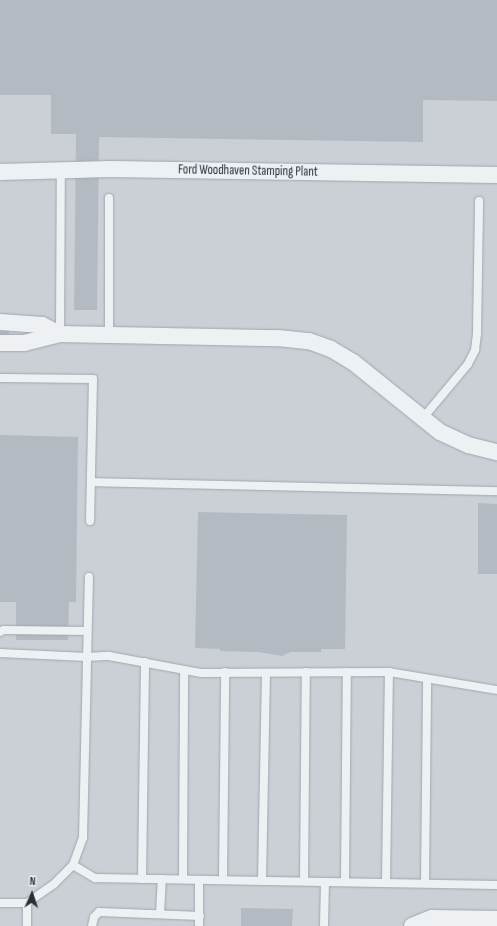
<!DOCTYPE html>
<html>
<head>
<meta charset="utf-8">
<style>
	body { margin:0 }
	#map { position:relative; width:497px; height:926px; overflow:hidden; background:#dce0e5; font-family:"Sofia Sans Condensed",sans-serif }
	div>[style] { position:absolute }
	.built>* { inset:0; background:#cad0d6 }
	.building>* { inset:0; background:#b4bac1 }
	.roads { filter:drop-shadow(0 0 1px #a2a7ae) drop-shadow(0 0 1px #a2a7ae) }
	.service>* { height:8px; margin:-4px; padding:0 4px; transform-origin:4px; border-radius:4px; background:#eef1f4 }
	.minor>* { height:16px; margin:-8px; padding:0 8px; transform-origin:8px; border-radius:8px; background:#eef1f4 }
	span { translate:-50% -50%; white-space:nowrap; text-align:center; line-height:1.15; -webkit-text-stroke:3px #ebeff3; paint-order:stroke }
	.street-label { font-size:13px; color:#272f3a }
	.north { position:absolute; left:12px; top:874px; width:40px; height:40px; -webkit-text-stroke:3px #ebeff3; paint-order:stroke; rotate:3deg; font-size:11px; font-weight:700; line-height:16px; text-align:center; color:#272f3a }
	.north::after { content:''; display:block; margin:auto; width:14px; height:18px; background:#272f3a; clip-path:polygon(50% 0,100% 100%,50% 72%,0 100%) }
</style>
</head>
<body>
<div id="map">
	<div class="built">
		<i style="clip-path:polygon(0 0,497px 0,497px 926px,0 926px)"></i>
	</div>
	<div class="building">
		<i style="clip-path:polygon(0 0,497px 0,497px 101px,423px 100px,423px 142px,99px 137px,97px 310px,74px 310px,76px 134px,51px 134px,51px 95px,0 95px)"></i>
		<i style="clip-path:polygon(0 328px,9px 329px,9px 336px,0 336px)"></i>
		<i style="clip-path:polygon(0 435px,78px 437px,76px 602px,69px 602px,68px 640px,16px 640px,16px 602px,0 602px)"></i>
		<i style="clip-path:polygon(478px 503px,497px 504px,497px 574px,478px 574px)"></i>
		<i style="clip-path:polygon(198px 512px,347px 515px,345px 649px,321px 649px,321px 652px,291px 652px,282px 656px,258px 652px,220px 651px,220px 649px,195px 648px)"></i>
		<i style="clip-path:polygon(241px 908px,293px 909px,292px 926px,241px 926px)"></i>
	</div>
	<div class="roads">
		<div class="service">
			<i style="left:60px;top:334px;width:164px;rotate:-89.7deg"></i>
			<i style="left:109px;top:335px;width:137px;rotate:-90deg"></i>
			<i style="left:0;top:378px;width:93px;rotate:0.6deg"></i>
			<i style="left:93px;top:379px;width:142px;rotate:91.2deg"></i>
			<i style="left:423px;top:418px;width:70px;rotate:-50.2deg"></i>
			<i style="left:468px;top:364px;width:16px;rotate:-63deg"></i>
			<i style="left:475px;top:350px;width:16px;rotate:-83deg"></i>
			<i style="left:477px;top:334px;width:133px;rotate:-89.1deg"></i>
			<i style="left:91px;top:482px;width:406px;rotate:1.3deg"></i>
			<i style="left:0;top:632px;width:4px;rotate:-27deg"></i>
			<i style="left:4px;top:630px;width:83px;rotate:0.7deg"></i>
			<i style="left:0;top:653px;width:87px;rotate:2.6deg"></i>
			<i style="left:87px;top:657px;width:22px;rotate:-3deg"></i>
			<i style="left:109px;top:656px;width:94px;rotate:10.5deg"></i>
			<i style="left:201px;top:673px;width:188px;rotate:-0.3deg"></i>
			<i style="left:389px;top:672px;width:109px;rotate:9.5deg"></i>
			<i style="left:73px;top:865px;width:26px;rotate:31deg"></i>
			<i style="left:95px;top:878px;width:402px;rotate:1deg"></i>
			<i style="left:142px;top:879px;width:217px;rotate:-89.2deg"></i>
			<i style="left:183px;top:879px;width:209px;rotate:-89.7deg"></i>
			<i style="left:199px;top:880px;width:46px;rotate:90deg"></i>
			<i style="left:223px;top:880px;width:208px;rotate:-89.4deg"></i>
			<i style="left:262px;top:881px;width:208px;rotate:-88.9deg"></i>
			<i style="left:304px;top:881px;width:209px;rotate:-89.5deg"></i>
			<i style="left:345px;top:882px;width:210px;rotate:-89.5deg"></i>
			<i style="left:386px;top:883px;width:211px;rotate:-89.2deg"></i>
			<i style="left:425px;top:883px;width:204px;rotate:-89.4deg"></i>
			<i style="left:0;top:903px;width:27px"></i>
			<i style="left:27px;top:903px;width:33px;rotate:-35deg"></i>
			<i style="left:54px;top:884px;width:27px;rotate:-45deg"></i>
			<i style="left:73px;top:865px;width:29px;rotate:-70deg"></i>
			<i style="left:83px;top:838px;width:261px;rotate:-88.7deg"></i>
			<i style="left:27px;top:903px;width:23px;rotate:90deg"></i>
			<i style="left:160px;top:914px;width:35px;rotate:-87deg"></i>
			<i style="left:92px;top:926px;width:9px;rotate:-77deg"></i>
			<i style="left:94px;top:917px;width:7px;rotate:-45deg"></i>
			<i style="left:99px;top:912px;width:101px;rotate:2.3deg"></i>
			<i style="left:324px;top:926px;width:44px;rotate:-88.7deg"></i>
		</div>
		<div class="minor">
			<i style="left:0;top:172px;width:110px;rotate:-1.6deg"></i>
			<i style="left:110px;top:169px;width:387px;rotate:0.9deg"></i>
			<i style="left:0;top:322px;width:42px;rotate:4.1deg"></i>
			<i style="left:42px;top:325px;width:20px;rotate:27deg"></i>
			<i style="left:0;top:343px;width:24px"></i>
			<i style="left:24px;top:343px;width:37px;rotate:-14deg"></i>
			<i style="left:60px;top:334px;width:218px;rotate:1.1deg"></i>
			<i style="left:278px;top:338px;width:31px;rotate:6deg"></i>
			<i style="left:309px;top:341px;width:23px;rotate:20deg"></i>
			<i style="left:331px;top:349px;width:26px;rotate:31deg"></i>
			<i style="left:353px;top:362px;width:112px;rotate:38.8deg"></i>
			<i style="left:440px;top:432px;width:31px;rotate:25deg"></i>
			<i style="left:468px;top:445px;width:30px;rotate:14deg"></i>
			<i style="left:412px;top:926px;width:22px;rotate:-22deg"></i>
			<i style="left:432px;top:918px;width:65px;rotate:0.9deg"></i>
		</div>
	</div>
	<div class="street-label">
		<span style="left:248px;top:171px;rotate:1deg">Ford Woodhaven Stamping Plant</span>
	</div>
	<div class="north">N</div>
</div>
</body>
</html>
